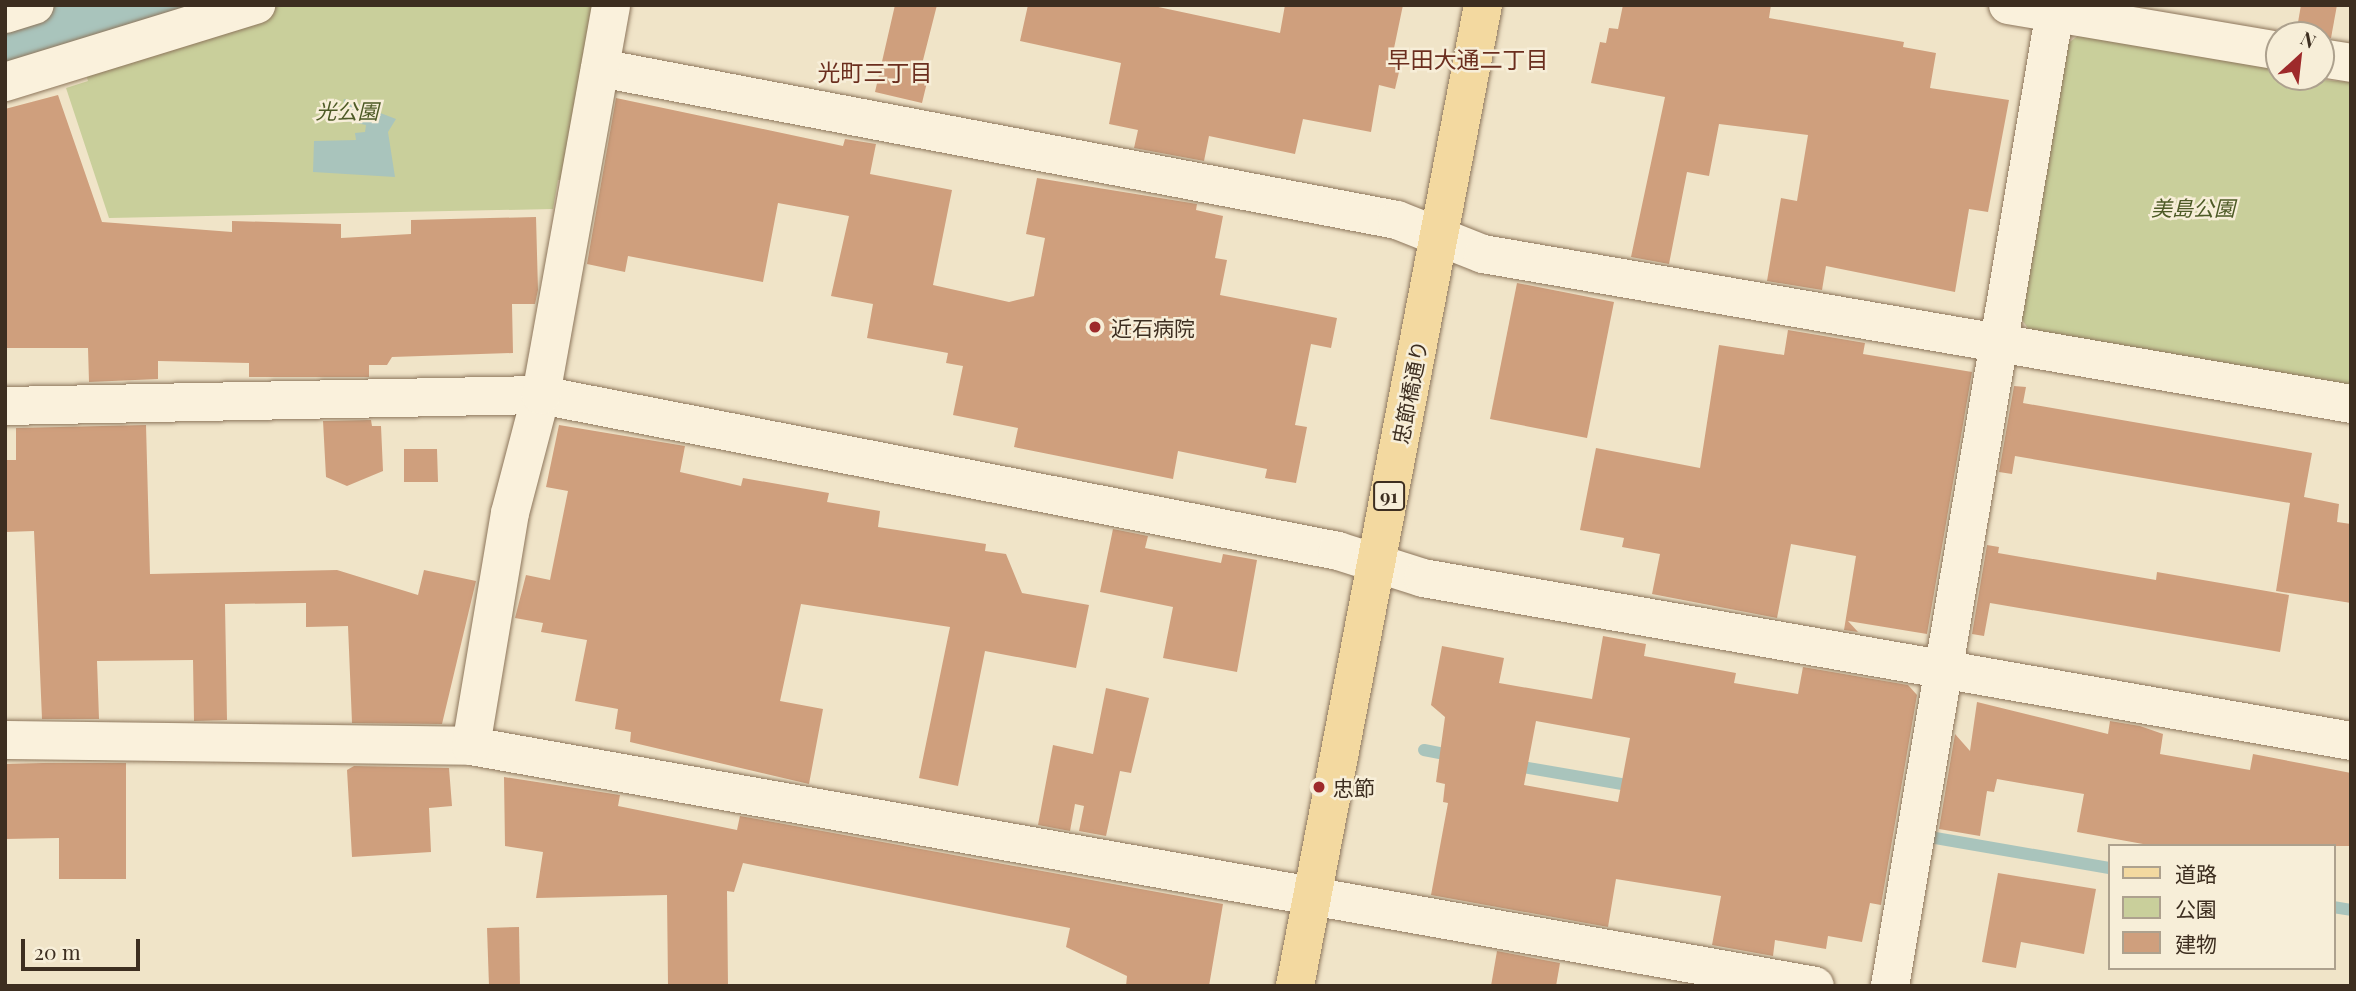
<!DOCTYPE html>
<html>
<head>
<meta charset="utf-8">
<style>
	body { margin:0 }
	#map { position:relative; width:2356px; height:991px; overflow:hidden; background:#f0e4c8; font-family:"Playfair Display","Noto Sans JP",serif }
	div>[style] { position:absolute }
	.green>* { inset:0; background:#c9cf9b }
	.water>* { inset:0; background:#a9c4bc }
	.stream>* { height:12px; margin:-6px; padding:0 6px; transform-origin:6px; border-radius:6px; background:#a9c4bc }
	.river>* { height:72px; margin:-36px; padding:0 36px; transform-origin:36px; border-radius:36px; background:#a9c4bc }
	.building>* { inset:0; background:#cf9f7d }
	.roads { filter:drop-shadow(0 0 2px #8d765c) drop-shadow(0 0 2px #8d765c) }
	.minor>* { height:38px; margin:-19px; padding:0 19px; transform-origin:19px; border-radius:19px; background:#faf1dc }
	.primary>* { height:38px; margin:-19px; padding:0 19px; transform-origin:19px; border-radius:19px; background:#f3d9a0 }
	.dots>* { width:19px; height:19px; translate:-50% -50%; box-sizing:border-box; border:4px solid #f7eed8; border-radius:50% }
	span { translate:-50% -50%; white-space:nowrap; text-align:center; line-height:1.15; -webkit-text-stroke:5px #f7eed8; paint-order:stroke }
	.shield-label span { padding:2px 5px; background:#f7eed8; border:2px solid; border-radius:5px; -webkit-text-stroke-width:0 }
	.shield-label { font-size:19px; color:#3d2e20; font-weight:700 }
	.park-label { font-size:21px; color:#4d5a26; font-style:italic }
	.poi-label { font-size:21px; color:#3d2e20 }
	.left { translate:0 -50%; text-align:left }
	.street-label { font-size:21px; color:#3d2e20 }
	.neighbourhood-label { font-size:23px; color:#6b2e1e }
	.frame { position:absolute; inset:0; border:7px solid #3d2e20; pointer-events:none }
	.legend { position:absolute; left:2108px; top:844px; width:228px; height:126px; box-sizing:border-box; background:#f7eed8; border:2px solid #ada18e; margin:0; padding:9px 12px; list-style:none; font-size:21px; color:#3d2e20 }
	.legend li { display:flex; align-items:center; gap:14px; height:35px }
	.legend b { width:35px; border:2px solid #ada18e }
	.north { position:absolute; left:2265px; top:21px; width:70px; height:70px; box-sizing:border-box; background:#f7eed8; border:2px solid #ada18e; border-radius:50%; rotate:27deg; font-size:19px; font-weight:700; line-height:28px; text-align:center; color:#3d2e20 }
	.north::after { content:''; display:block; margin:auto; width:24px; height:32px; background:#9e2a2b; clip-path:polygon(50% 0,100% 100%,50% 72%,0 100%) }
	.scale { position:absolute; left:21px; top:939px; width:119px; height:32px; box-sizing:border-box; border:4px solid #3d2e20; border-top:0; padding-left:9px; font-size:21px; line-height:24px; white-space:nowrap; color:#3d2e20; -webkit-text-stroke:5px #f7eed8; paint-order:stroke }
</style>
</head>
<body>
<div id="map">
	<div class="green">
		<i style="clip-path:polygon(264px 5px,615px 5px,578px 180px,558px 180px,553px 209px,109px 218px,66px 88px,88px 81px,84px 68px)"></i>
		<i style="clip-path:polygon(2079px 35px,2279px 70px,2279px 77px,2351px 82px,2351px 385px,2030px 331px,2020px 317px,2067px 44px)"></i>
	</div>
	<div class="water">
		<i style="clip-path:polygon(344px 99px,396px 119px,388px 132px,395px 177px,313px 172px,314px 141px,356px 140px,355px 133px,365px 132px,366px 125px,341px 120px)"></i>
	</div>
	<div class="stream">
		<i style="left:1424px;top:750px;width:32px;rotate:11deg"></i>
		<i style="left:1511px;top:765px;width:129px;rotate:9.8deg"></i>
		<i style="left:1918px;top:835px;width:194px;rotate:9.8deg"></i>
		<i style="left:2333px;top:907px;width:18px;rotate:9deg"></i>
	</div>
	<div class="river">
		<i style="left:5px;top:50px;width:153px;rotate:-17.1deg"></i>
	</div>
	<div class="building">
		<i style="clip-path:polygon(895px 5px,937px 5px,920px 72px,929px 74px,922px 103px,875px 92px)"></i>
		<i style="clip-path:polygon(1028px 5px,1149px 5px,1280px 33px,1285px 5px,1403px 5px,1393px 53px,1403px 55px,1395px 89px,1379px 85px,1371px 132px,1303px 119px,1295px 154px,1209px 136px,1204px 161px,1134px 148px,1138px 130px,1109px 124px,1121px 63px,1020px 41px)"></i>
		<i style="clip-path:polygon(1623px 5px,1771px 5px,1769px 18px,1904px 42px,1903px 47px,1936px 53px,1930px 88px,2009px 100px,1988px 212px,1969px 209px,1955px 292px,1826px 266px,1822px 290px,1767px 281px,1781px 198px,1797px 201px,1808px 135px,1719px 124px,1709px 176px,1687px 172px,1669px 264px,1631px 257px,1665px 97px,1591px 83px,1600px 42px,1606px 43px,1609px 28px,1618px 29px)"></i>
		<i style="clip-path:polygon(2301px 5px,2337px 5px,2331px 38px,2296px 34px)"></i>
		<i style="clip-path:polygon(58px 95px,102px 222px,232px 232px,232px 221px,341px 224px,341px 238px,411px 234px,411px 220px,536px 217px,538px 290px,535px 304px,512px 304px,513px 353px,392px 357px,387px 365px,369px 365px,369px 377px,249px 377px,249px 363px,158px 361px,158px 379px,89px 382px,88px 348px,5px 348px,5px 109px)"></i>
		<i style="clip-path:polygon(616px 98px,843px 146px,845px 139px,876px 144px,870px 174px,952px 190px,933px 285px,1009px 302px,1034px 296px,1045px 238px,1026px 234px,1037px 178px,1197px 204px,1196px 210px,1223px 216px,1215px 258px,1227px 260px,1220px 295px,1337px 318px,1331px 348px,1311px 344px,1295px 425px,1307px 427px,1296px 483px,1265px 478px,1267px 469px,1178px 451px,1173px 479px,1014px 447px,1018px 428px,953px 415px,963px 366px,946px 363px,948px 353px,867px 338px,873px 304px,831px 296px,849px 216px,778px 203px,763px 282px,628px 256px,625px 272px,587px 264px)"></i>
		<i style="clip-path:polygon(1517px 283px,1614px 302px,1587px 438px,1490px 419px)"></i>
		<i style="clip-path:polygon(1788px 330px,1865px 343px,1863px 354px,1972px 372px,1927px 634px,1848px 621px,1858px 632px,1844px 630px,1856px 556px,1791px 544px,1777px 618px,1652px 594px,1660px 554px,1622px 547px,1624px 538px,1580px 530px,1596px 448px,1700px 468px,1719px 345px,1784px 355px)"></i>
		<i style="clip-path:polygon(2014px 386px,2026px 387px,2023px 403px,2312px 453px,2304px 497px,2339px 504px,2337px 522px,2351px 524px,2351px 603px,2276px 591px,2290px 503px,2015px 456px,2012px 474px,1999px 472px)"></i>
		<i style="clip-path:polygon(371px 420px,372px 426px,381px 426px,383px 471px,347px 486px,326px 477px,323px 421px)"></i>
		<i style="clip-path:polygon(146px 425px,150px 574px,337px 570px,418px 595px,424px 570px,476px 581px,442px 724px,352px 723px,348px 626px,306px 627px,306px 603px,225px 604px,227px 720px,194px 721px,193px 660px,97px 661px,99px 719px,42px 719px,34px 531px,5px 532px,5px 460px,16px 460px,16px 428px)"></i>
		<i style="clip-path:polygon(559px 425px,685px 446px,680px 472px,741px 486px,743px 478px,829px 493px,827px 502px,880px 511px,878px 527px,986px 544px,985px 551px,1006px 554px,1022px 593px,1089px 605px,1076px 668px,985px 651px,958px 786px,919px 778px,950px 627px,801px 604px,780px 701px,823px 709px,809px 784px,630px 742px,631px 732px,615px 729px,618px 709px,575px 701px,587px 640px,541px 632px,543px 623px,515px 618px,526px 575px,550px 580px,568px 491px,546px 487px)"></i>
		<i style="clip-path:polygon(404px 449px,437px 449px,438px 482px,404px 482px)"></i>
		<i style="clip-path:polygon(1113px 529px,1148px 536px,1145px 548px,1221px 563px,1223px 554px,1257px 560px,1237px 672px,1163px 658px,1173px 607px,1100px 592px)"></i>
		<i style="clip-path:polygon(1987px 545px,1999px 547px,1998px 553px,2156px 580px,2157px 572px,2289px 595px,2280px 652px,1990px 603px,1984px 636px,1972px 634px)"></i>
		<i style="clip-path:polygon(evenodd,1603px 636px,1646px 644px,1644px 656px,1736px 673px,1734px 683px,1798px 694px,1803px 667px,1908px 685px,1917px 695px,1881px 905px,1870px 903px,1862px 942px,1828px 936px,1826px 949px,1775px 940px,1773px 956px,1712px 945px,1721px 896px,1616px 879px,1608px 927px,1431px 895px,1448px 803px,1443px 802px,1445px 784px,1436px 782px,1445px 717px,1431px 705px,1442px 646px,1504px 658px,1499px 683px,1592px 699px,1603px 636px,1536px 721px,1630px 738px,1618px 802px,1524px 785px,1536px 721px)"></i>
		<i style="clip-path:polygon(1106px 688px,1149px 698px,1131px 773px,1120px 771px,1106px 836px,1079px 831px,1084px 806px,1075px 804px,1070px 831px,1038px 825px,1053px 745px,1093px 754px)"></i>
		<i style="clip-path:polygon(1977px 702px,2108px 734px,2110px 721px,2140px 726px,2163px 734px,2160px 754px,2250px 770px,2253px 754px,2351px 773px,2351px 846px,2154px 846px,2077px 832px,2084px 794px,1997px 779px,1994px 792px,1987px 791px,1980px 836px,1939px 829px,1955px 734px,1970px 751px)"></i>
		<i style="clip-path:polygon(43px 763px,126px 763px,126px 879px,59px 879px,59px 838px,5px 839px,5px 764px)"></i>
		<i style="clip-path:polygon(354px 766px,449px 768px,452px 806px,429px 808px,431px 852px,352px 857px,347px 770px)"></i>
		<i style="clip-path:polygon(504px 777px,620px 795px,618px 806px,737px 830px,740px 816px,1223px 904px,1209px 986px,1126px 986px,1127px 976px,1066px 947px,1070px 928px,743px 863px,734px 892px,727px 891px,728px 986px,668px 986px,667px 895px,536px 898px,543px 852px,505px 846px)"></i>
		<i style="clip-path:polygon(1998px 873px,2096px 889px,2084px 954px,2021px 942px,2016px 968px,1982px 962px)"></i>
		<i style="clip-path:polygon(519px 927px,520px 986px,489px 986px,487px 928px)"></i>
		<i style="clip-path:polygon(1497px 951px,1560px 963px,1556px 986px,1491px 986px)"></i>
	</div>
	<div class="roads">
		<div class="minor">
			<i style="left:2008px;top:5px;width:275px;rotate:9.6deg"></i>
			<i style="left:5px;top:14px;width:31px;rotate:-17deg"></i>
			<i style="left:2321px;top:58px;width:30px;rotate:9deg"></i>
			<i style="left:600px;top:68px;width:811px;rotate:10.8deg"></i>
			<i style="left:1397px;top:220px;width:92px;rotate:21.6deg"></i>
			<i style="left:1483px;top:254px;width:881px;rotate:9.8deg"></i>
			<i style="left:5px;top:82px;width:263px;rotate:-17.1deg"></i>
			<i style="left:5px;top:406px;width:536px;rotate:-1.18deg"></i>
			<i style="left:541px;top:395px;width:812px;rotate:11.07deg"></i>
			<i style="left:1338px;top:551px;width:89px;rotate:17.6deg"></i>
			<i style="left:1423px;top:578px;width:942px;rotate:9.96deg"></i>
			<i style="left:5px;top:740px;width:466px;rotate:0.7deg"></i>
			<i style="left:471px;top:746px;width:1365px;rotate:10.12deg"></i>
			<i style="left:471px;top:746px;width:236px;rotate:-80.5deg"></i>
			<i style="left:510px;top:513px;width:122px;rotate:-75.3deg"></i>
			<i style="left:541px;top:395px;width:396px;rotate:-79.8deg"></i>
			<i style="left:1890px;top:986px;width:995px;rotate:-80.4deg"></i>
		</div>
		<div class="primary">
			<i style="left:1295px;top:986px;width:999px;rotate:-79.15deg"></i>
		</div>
	</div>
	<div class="dots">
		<i style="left:1095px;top:327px;background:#9e2a2b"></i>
		<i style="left:1319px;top:787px;background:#9e2a2b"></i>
	</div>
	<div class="shield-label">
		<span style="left:1389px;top:496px">91</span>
	</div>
	<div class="park-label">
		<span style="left:347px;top:110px">光公園</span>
		<span style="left:2193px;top:207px">美島公園</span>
	</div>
	<div class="poi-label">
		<span class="left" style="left:1111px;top:327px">近石病院</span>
		<span class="left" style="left:1333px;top:787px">忠節</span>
	</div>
	<div class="street-label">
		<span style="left:1409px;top:392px;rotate:-79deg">忠節橋通り</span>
	</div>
	<div class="neighbourhood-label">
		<span style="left:1468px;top:59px">早田大通二丁目</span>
		<span style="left:875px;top:72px">光町三丁目</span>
	</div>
	<div class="frame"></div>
	<ul class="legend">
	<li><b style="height:9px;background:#f3d9a0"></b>道路</li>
	<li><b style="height:19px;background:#c9cf9b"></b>公園</li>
	<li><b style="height:19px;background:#cf9f7d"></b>建物</li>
	</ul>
	<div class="north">N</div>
	<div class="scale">20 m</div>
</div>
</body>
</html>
